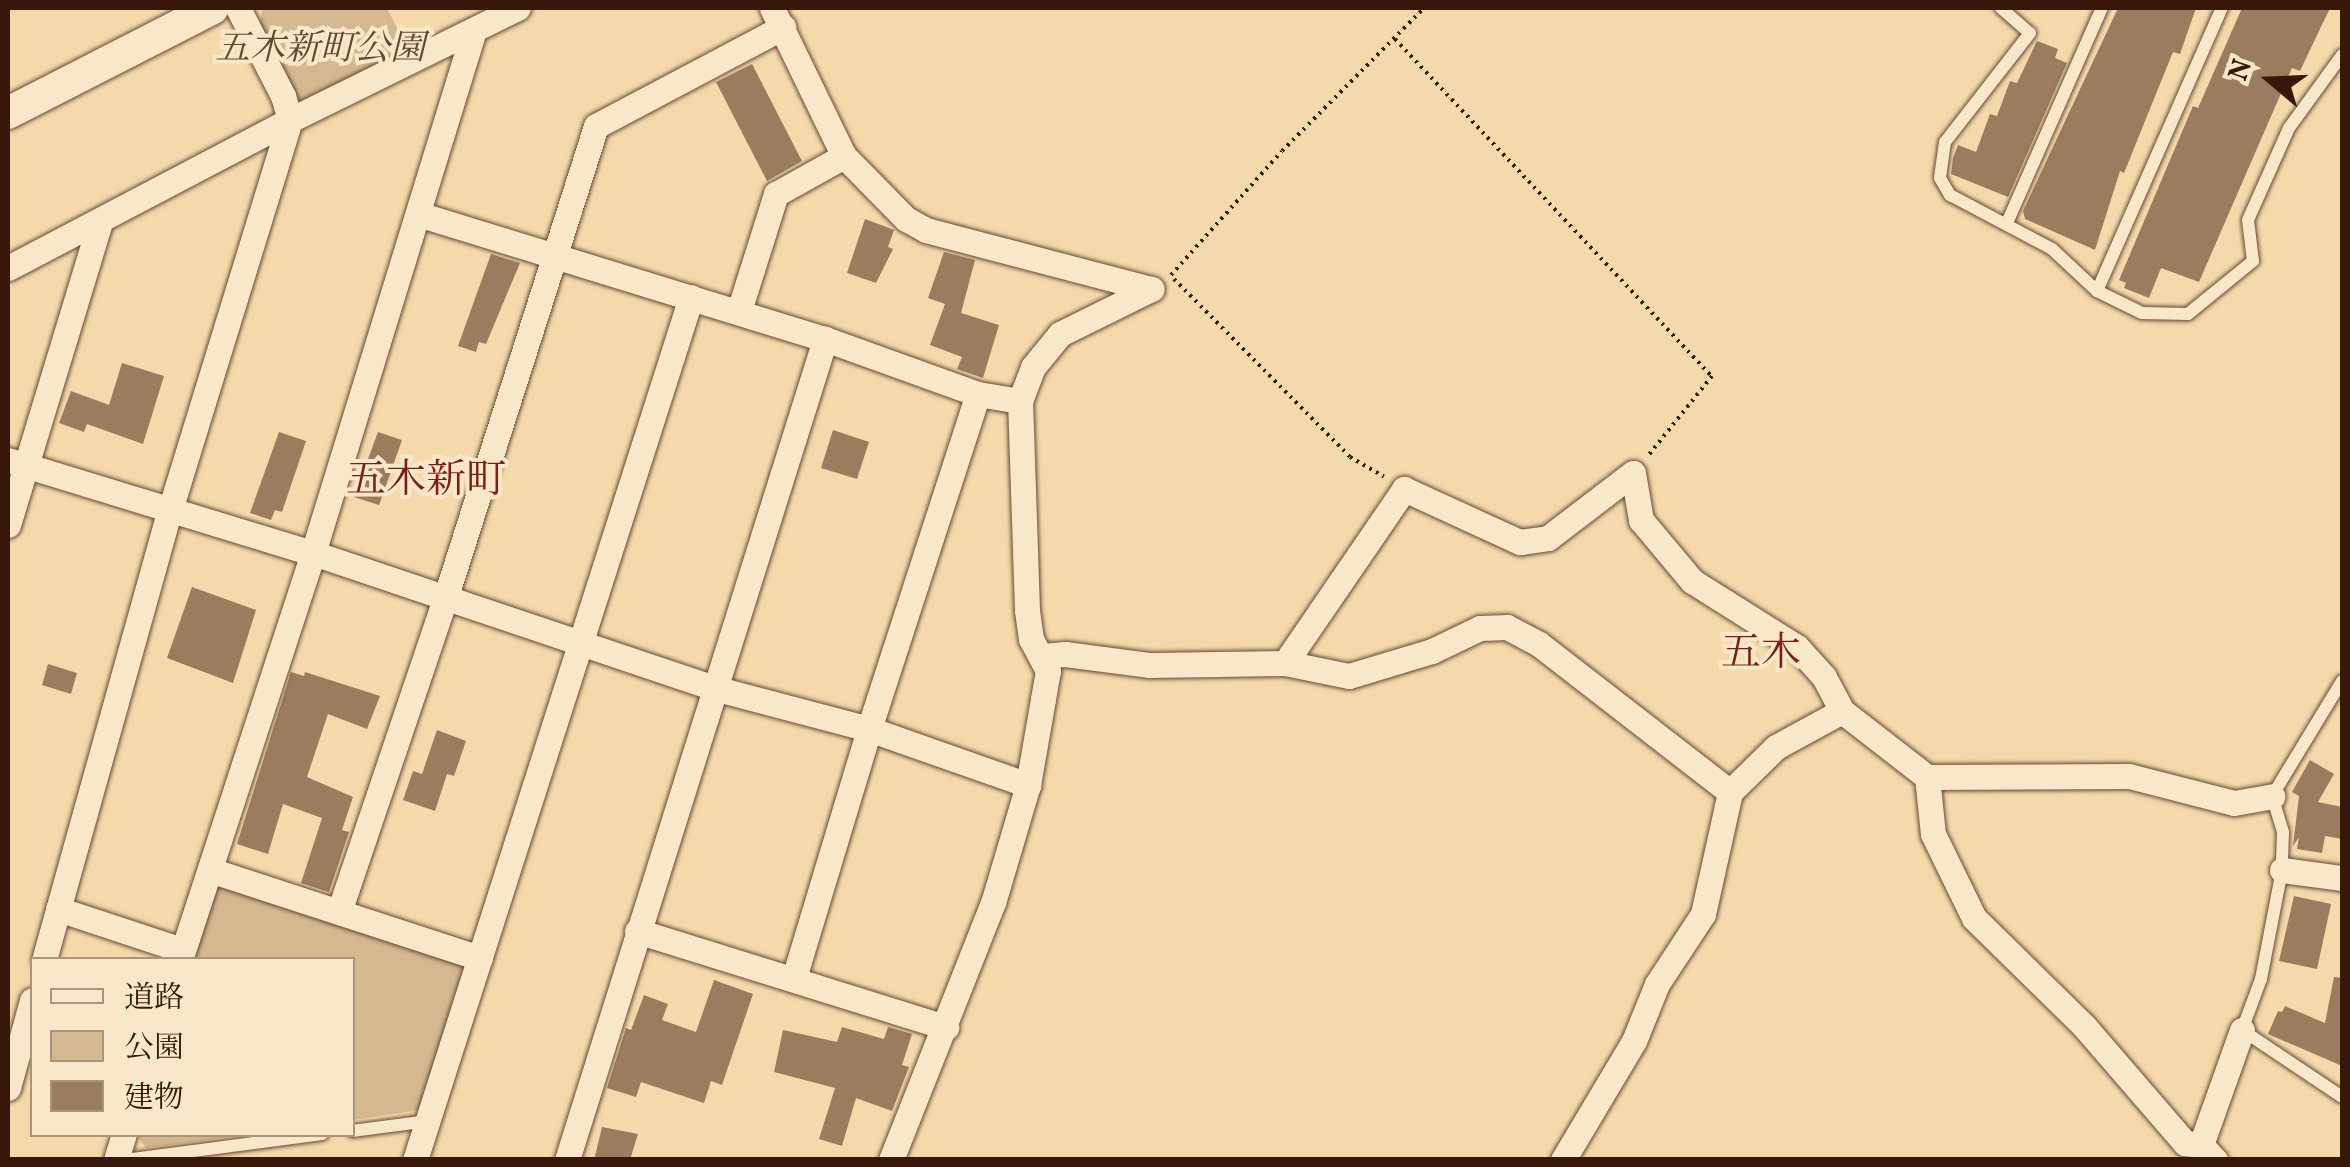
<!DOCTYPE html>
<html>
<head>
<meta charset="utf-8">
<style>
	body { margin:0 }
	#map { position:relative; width:2350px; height:1167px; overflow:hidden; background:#f4daab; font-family:Vollkorn,"Noto Serif JP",serif }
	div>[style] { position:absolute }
	.green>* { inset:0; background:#d4b990 }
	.building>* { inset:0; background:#997d5e }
	.path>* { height:4px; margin-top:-2px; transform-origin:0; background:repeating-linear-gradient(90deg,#37180a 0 2.5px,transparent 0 7.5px) }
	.roads { filter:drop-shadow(0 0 2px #664832) drop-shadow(0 0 2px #664832) }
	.service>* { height:12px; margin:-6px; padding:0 6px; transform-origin:6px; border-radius:6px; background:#f8e7c8 }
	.minor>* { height:25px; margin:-12.5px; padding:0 12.5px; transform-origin:12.5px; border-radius:12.5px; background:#f8e7c8 }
	.tertiary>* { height:32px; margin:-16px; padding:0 16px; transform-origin:16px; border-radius:16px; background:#f8e7c8 }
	span { translate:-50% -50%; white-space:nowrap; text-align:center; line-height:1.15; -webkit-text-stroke:8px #f8e7c8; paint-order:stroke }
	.park-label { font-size:35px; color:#664832; font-style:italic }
	.quarter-label { font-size:40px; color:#7a1f14 }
	.frame { position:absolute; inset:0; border:10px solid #37180a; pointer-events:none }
	.legend { position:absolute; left:30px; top:957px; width:325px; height:180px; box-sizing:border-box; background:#f8e7c8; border:2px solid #ab947c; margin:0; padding:12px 18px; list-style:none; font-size:30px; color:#37180a }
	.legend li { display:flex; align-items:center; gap:20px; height:50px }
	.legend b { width:50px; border:2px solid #ab947c }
	.north { position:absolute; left:2220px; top:30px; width:100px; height:100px; -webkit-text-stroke:8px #f8e7c8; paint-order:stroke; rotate:289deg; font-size:28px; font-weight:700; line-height:40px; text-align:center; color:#37180a }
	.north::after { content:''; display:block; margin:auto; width:35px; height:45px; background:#37180a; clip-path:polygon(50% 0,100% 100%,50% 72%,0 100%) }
</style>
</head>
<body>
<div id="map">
	<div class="green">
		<i style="clip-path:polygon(263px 8px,387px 8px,409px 52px,310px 102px,296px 99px,259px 25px)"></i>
		<i style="clip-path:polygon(214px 882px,466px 965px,419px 1110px,353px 1120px,352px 960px,190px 960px)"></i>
		<i style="clip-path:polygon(136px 1135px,244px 1135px,146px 1148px)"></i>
	</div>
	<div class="building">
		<i style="clip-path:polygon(2118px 8px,2196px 8px,2180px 54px,2173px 52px,2124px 173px,2120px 171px,2095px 250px,2025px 219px,2023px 211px)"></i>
		<i style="clip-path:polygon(2242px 8px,2330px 8px,2300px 71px,2292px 68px,2199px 282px,2161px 268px,2149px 298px,2124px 288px,2126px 283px,2119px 280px,2193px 106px,2198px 108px)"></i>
		<i style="clip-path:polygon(2037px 41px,2058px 49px,2055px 58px,2067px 63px,2008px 197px,1951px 174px,1953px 158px,1958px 145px,1976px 152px,1990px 114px,1997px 116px,2010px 81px,2017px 83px)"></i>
		<i style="clip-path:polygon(752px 64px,802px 161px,767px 181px,716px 82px)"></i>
		<i style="clip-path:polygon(865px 219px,894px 230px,888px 247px,893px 249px,876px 283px,847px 273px)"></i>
		<i style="clip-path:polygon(944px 252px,975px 260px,961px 313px,999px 325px,983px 378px,957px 369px,962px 357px,930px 345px,945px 304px,928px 298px)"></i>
		<i style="clip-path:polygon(491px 254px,520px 263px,486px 344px,479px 342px,476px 352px,458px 346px)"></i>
		<i style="clip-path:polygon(122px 363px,164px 376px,143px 444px,87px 424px,84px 432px,59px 423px,71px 391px,109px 405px)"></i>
		<i style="clip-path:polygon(833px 430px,869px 442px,857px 479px,821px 468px)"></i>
		<i style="clip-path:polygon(279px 432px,306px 441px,282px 512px,275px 510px,271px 520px,250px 513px)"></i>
		<i style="clip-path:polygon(378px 432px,402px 440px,379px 505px,354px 497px)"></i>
		<i style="clip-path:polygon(192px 587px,256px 610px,233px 683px,167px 658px)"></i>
		<i style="clip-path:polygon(48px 664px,77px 673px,71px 694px,42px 685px)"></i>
		<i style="clip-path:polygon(291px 672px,304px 676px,305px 672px,380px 696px,367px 729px,328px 714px,307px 777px,353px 797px,342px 830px,349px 832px,329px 892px,301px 883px,322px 818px,283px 804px,268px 854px,237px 844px)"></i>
		<i style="clip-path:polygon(437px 730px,466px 741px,454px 776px,447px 774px,435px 811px,403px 800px,413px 771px,422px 774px)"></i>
		<i style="clip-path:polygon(2310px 760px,2334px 774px,2318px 802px,2342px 807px,2342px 839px,2325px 836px,2322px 853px,2297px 849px,2299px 837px,2293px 846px,2299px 796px,2292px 792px)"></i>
		<i style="clip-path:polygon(2294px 896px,2331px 904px,2317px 969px,2279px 961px)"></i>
		<i style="clip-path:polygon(2334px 977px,2342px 978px,2342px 1066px,2268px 1034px,2278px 1011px,2282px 1012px,2285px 1006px,2325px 1023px)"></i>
		<i style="clip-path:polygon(714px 980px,753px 994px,722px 1085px,711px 1081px,704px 1103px,641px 1082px,636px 1097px,607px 1088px,626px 1028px,631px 1030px,644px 995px,668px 1004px,662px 1020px,696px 1032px)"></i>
		<i style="clip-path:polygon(842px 1027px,884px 1039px,888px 1027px,912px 1034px,902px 1065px,909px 1067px,892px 1111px,856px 1098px,842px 1146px,819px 1139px,835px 1088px,774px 1072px,783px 1030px,837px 1042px)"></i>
		<i style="clip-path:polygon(602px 1127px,638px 1134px,630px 1160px,594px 1160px)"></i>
	</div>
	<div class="path">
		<i style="left:1395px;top:39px;width:463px;rotate:46.8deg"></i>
		<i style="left:1712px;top:376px;width:102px;rotate:128.7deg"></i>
		<i style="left:1171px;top:275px;width:166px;rotate:-48.2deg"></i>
		<i style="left:1282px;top:151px;width:202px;rotate:-45.2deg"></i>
		<i style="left:1174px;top:279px;width:250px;rotate:45.3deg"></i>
		<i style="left:1350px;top:457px;width:39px;rotate:30deg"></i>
	</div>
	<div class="roads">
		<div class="service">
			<i style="left:2001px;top:8px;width:38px;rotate:41deg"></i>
			<i style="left:2030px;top:33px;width:138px;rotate:127.9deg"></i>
			<i style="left:1945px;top:142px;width:36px;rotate:98deg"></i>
			<i style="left:1940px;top:178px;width:20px;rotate:60deg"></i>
			<i style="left:1950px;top:195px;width:115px;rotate:27.9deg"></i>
			<i style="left:2052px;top:249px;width:62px;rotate:43deg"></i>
			<i style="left:2097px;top:291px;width:50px;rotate:26.1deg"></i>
			<i style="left:2142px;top:313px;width:46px;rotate:1.2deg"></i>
			<i style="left:2188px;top:314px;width:84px;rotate:-39.2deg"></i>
			<i style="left:2253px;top:261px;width:41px;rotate:-97deg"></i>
			<i style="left:2248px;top:220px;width:101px;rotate:-66deg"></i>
			<i style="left:2289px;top:128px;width:90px;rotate:-54deg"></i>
			<i style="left:2007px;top:223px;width:235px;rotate:-66.2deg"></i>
			<i style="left:2097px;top:291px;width:309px;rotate:-66.2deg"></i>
			<i style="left:2342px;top:681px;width:135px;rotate:121.3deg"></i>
			<i style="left:2272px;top:796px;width:38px;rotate:73deg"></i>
			<i style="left:2283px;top:832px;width:38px;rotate:92deg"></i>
			<i style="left:2282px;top:870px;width:111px;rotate:100.9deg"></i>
			<i style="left:2261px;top:979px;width:54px;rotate:110.4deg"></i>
			<i style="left:2242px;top:1030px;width:120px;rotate:33.8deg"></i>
			<i style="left:352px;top:1131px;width:77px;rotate:-7.5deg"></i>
			<i style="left:125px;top:1160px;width:199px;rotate:-7.5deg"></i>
		</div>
		<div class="minor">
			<i style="left:772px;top:8px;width:165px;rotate:64.1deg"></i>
			<i style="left:844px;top:156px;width:88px;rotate:45.5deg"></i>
			<i style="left:906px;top:219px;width:23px;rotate:29deg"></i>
			<i style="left:926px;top:230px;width:233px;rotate:14.7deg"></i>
			<i style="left:418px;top:214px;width:426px;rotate:17.1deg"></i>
			<i style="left:825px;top:339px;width:163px;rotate:19.8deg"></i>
			<i style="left:978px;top:394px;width:43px;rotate:9.5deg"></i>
			<i style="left:8px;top:268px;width:318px;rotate:-27.7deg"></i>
			<i style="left:290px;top:120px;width:254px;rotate:-26.2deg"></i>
			<i style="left:739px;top:311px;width:123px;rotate:-72.5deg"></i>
			<i style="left:776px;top:194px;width:78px;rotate:-29.2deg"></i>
			<i style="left:8px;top:460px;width:319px;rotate:17deg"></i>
			<i style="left:313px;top:553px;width:423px;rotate:18.6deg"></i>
			<i style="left:714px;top:688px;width:160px;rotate:14.8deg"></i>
			<i style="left:869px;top:729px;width:169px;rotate:19.4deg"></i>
			<i style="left:8px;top:525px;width:317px;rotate:-73.1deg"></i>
			<i style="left:1042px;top:656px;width:23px;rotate:-5deg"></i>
			<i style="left:1065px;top:654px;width:86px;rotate:7.4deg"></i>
			<i style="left:1150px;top:665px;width:135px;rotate:-0.8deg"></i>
			<i style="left:1285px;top:663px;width:65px;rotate:11.5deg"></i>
			<i style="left:1349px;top:676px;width:87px;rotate:-16.8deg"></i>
			<i style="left:1432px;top:651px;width:53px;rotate:-25.6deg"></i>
			<i style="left:1480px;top:628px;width:27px;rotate:-2deg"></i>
			<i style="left:1507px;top:627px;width:36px;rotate:28deg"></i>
			<i style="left:1539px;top:644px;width:242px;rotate:37.8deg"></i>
			<i style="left:1285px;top:663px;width:211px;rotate:-55.6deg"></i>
			<i style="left:1404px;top:489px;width:128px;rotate:24.6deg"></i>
			<i style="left:1520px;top:542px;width:28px;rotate:-8deg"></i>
			<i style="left:1548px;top:538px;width:107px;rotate:-37.4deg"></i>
			<i style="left:1633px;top:473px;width:48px;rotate:80.3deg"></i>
			<i style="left:1641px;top:520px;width:80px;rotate:50.1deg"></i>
			<i style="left:1692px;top:581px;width:124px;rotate:32.2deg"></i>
			<i style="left:1797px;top:647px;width:40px;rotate:48deg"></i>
			<i style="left:1824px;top:677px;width:38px;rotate:62deg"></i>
			<i style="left:1842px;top:711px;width:108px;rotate:37.8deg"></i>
			<i style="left:1927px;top:777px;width:202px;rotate:-0.3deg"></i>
			<i style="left:2129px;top:776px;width:108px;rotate:14.4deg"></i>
			<i style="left:2234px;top:803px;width:39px;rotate:-10deg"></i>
			<i style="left:1927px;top:777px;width:57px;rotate:84deg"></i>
			<i style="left:1933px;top:834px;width:93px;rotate:64deg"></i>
			<i style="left:1974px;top:918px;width:154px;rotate:44.5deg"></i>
			<i style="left:2084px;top:1026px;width:155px;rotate:49.2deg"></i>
			<i style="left:2185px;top:1143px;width:16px;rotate:7deg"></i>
			<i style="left:2201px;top:1145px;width:21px;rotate:47deg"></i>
			<i style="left:210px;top:870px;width:284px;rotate:18.1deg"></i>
			<i style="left:2282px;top:870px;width:61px;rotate:7.6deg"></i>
			<i style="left:58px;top:909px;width:131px;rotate:18.3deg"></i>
			<i style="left:339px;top:912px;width:334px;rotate:-71.3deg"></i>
			<i style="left:446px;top:596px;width:493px;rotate:-72.3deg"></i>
			<i style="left:596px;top:126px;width:212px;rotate:-27.9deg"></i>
			<i style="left:637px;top:931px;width:324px;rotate:17.3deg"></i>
			<i style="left:44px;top:960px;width:467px;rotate:-74.4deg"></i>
			<i style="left:170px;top:510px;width:408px;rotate:-72.9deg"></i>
			<i style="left:290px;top:120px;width:25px;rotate:-106deg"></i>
			<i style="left:283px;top:96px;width:99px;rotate:-117.1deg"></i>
			<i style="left:180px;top:960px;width:428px;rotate:-71.9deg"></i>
			<i style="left:313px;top:553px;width:547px;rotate:-72.89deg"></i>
			<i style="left:794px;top:978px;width:260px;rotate:-73.2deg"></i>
			<i style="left:869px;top:729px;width:352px;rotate:-72deg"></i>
			<i style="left:8px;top:1088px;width:91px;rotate:-74.7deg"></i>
			<i style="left:2201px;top:1145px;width:122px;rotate:-70.4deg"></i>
			<i style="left:116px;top:1160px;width:27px;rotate:-73deg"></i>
			<i style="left:415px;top:1160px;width:906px;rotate:-72.26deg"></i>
			<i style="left:567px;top:1160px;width:861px;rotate:-72.55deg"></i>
			<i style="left:891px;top:1160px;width:277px;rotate:-68.4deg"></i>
			<i style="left:993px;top:903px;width:123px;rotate:-73.5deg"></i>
			<i style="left:1028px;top:785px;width:87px;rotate:-80.1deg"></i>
			<i style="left:1043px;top:699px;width:28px;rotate:-80deg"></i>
			<i style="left:1048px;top:671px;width:36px;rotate:-118deg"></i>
			<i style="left:1031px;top:639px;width:29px;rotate:-98deg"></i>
			<i style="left:1027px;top:610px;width:209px;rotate:-91.9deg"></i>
			<i style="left:1020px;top:401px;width:36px;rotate:-69deg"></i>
			<i style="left:1033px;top:367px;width:43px;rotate:-50.7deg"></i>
			<i style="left:1060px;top:334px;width:102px;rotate:-26.3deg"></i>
			<i style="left:1563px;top:1160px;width:139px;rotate:-59.2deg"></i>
			<i style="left:1634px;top:1041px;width:61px;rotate:-68deg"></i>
			<i style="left:1657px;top:984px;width:84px;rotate:-56.7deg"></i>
			<i style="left:1703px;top:914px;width:125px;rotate:-77.5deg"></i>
			<i style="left:1730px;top:792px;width:64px;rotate:-44.4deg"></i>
			<i style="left:1776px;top:747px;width:75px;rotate:-28.6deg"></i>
		</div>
		<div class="tertiary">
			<i style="left:8px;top:113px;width:230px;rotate:-27.1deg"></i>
		</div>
	</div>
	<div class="park-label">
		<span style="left:320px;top:50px">五木新町公園</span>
	</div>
	<div class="quarter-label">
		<span style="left:426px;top:482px">五木新町</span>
		<span style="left:1761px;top:655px">五木</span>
	</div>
	<div class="frame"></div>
	<ul class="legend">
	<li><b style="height:12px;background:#f8e7c8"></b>道路</li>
	<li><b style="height:28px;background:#d4b990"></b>公園</li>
	<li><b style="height:28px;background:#997d5e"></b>建物</li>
	</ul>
	<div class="north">N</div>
</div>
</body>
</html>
